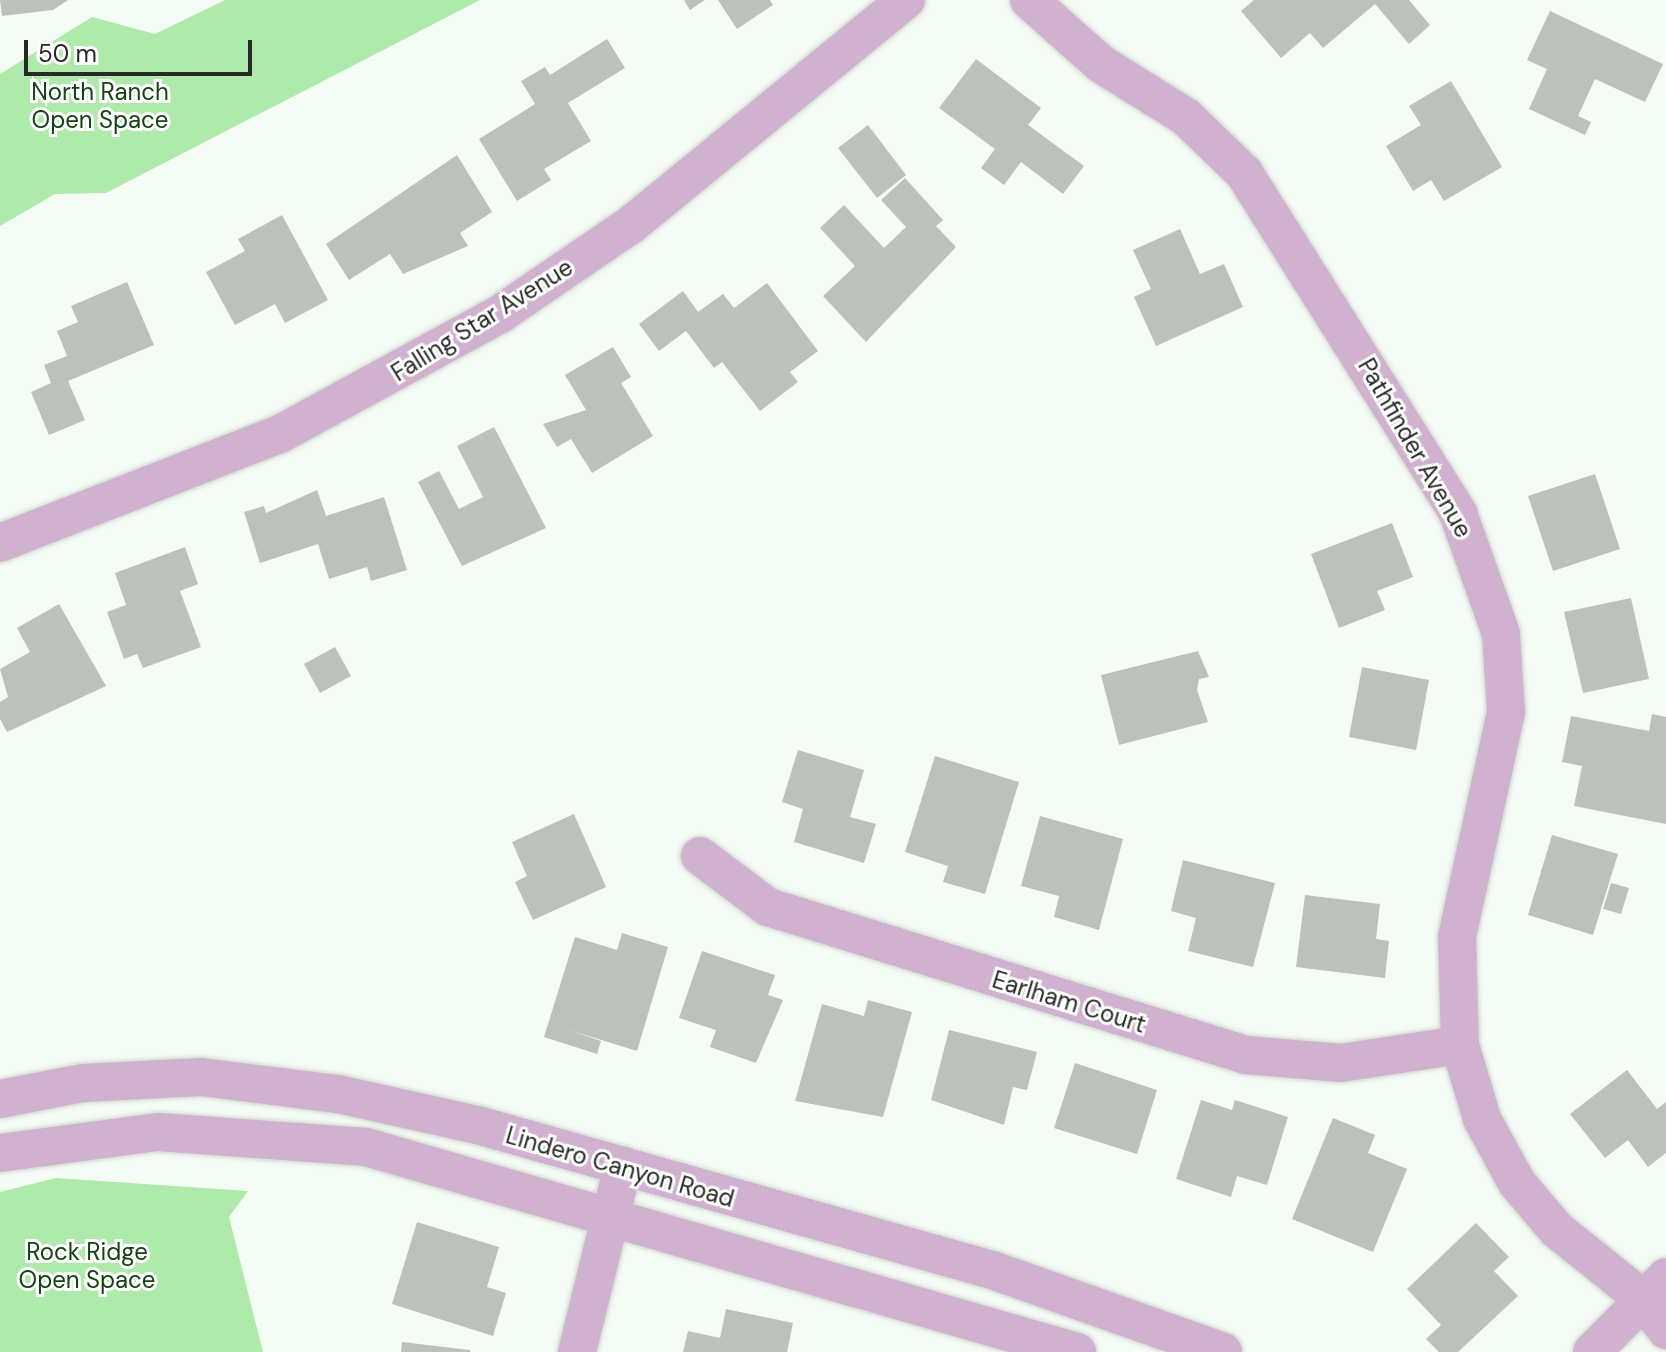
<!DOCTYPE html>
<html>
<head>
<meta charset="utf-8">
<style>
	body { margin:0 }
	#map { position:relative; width:1666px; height:1352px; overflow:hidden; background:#f5fcf5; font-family:"DM Sans",sans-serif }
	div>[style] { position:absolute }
	.green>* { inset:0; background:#aeeaa9 }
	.building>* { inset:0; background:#bcc2bb }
	.roads { filter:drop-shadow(0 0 2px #d0d6d0) drop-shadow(0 0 2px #d0d6d0) }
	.minor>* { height:38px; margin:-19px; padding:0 19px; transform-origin:19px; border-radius:19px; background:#d1b1d0 }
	span { translate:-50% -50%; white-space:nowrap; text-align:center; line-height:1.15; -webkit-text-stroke:6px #fff; paint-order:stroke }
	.park-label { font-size:24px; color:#144212 }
	.street-label { font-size:24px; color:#262926 }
	.scale { position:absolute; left:24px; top:40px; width:228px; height:36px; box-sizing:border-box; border:4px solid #262926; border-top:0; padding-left:10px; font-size:24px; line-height:28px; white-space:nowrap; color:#262926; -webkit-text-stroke:6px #fff; paint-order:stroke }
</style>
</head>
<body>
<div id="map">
	<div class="green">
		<i style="clip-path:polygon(225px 0,480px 0,106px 193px,55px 194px,0 226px,0 74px,92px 17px,155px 34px)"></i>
		<i style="clip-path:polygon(56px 1178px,248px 1191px,229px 1217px,263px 1352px,0 1352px,0 1192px)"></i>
	</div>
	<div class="building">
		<i style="clip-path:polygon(0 0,68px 0,53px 10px,2px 16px)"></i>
		<i style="clip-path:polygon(684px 0,705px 0,690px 10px)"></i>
		<i style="clip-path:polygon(718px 0,770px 0,773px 5px,737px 29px)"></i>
		<i style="clip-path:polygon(1254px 0,1409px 0,1430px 25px,1409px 44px,1375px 4px,1323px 48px,1310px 33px,1281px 58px,1241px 11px)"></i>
		<i style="clip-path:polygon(1550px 11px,1663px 64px,1645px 102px,1595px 79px,1578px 116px,1591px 122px,1585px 135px,1529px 109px,1547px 69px,1527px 60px)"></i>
		<i style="clip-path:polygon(607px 39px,625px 68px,568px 103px,591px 141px,544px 169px,551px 180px,517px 201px,479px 139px,535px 104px,521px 81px,545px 67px,550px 75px)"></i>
		<i style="clip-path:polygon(976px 59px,1041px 108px,1028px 125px,1084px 166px,1063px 194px,1021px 162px,1004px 185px,981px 168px,995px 149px,939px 108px)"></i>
		<i style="clip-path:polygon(1451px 81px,1502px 167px,1444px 201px,1431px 180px,1413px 191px,1386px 146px,1421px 125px,1409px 106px)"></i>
		<i style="clip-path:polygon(868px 125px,906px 175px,877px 198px,838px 148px)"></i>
		<i style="clip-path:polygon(457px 155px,492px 212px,460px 233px,468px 246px,403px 274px,390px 254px,349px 280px,326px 244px)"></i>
		<i style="clip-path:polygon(905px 178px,943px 220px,936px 226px,956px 247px,866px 342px,823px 296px,855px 266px,820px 228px,844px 205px,884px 248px,906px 227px,881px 200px)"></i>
		<i style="clip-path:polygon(282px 215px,328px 300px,285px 323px,275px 304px,235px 325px,206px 272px,245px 251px,238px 239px)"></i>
		<i style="clip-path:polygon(1180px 229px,1200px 274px,1224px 264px,1243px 307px,1156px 346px,1134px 297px,1151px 289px,1133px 250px)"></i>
		<i style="clip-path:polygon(127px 282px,154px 345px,68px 381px,85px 420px,49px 435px,31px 392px,51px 383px,44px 365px,67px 356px,57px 331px,78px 322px,71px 306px)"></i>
		<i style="clip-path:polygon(767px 283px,818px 351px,790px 372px,798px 382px,760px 411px,722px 362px,714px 368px,686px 331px,659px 351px,639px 324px,683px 291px,698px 312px,723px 294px,734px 308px)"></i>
		<i style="clip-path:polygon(613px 347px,631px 377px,621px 383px,653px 436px,592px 473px,571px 439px,557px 447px,543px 424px,586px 410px,565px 375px)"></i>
		<i style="clip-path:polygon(494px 427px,546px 528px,462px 566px,418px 482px,439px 471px,459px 509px,483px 497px,457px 446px)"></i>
		<i style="clip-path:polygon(1595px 474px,1620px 549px,1553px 571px,1528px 496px)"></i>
		<i style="clip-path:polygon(317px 490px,326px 516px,384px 497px,407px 570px,371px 581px,367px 567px,329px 579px,318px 544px,260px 563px,244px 512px,264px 506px,266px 513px)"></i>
		<i style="clip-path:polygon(1392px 523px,1413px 577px,1377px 591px,1385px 610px,1339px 628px,1311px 554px)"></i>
		<i style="clip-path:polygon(185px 547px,198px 584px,180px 591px,201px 647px,143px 668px,137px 654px,124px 659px,107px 612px,126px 605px,115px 573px)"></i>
		<i style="clip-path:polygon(1631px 598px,1649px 679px,1583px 693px,1564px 612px)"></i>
		<i style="clip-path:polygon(59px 604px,106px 686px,7px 732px,0 719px,0 702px,8px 697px,0 669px,30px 652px,17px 628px)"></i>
		<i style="clip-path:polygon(335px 647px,351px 676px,320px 693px,304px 664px)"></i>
		<i style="clip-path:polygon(1198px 651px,1209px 677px,1199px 679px,1197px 690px,1208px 722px,1119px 745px,1101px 675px)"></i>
		<i style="clip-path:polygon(1362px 667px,1429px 680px,1416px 750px,1349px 737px)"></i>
		<i style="clip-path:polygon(1652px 714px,1666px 717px,1666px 824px,1574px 806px,1582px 766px,1562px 762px,1571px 716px,1649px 731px)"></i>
		<i style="clip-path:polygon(798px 750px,864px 770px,850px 817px,876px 824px,864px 863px,794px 842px,803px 809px,782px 802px)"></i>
		<i style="clip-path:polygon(935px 756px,1019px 782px,985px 894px,943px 882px,948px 866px,905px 852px)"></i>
		<i style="clip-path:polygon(574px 814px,606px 887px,533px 920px,515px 882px,527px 876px,512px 842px)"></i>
		<i style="clip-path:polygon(1040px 816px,1123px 839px,1099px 930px,1054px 917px,1059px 896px,1021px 886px)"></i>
		<i style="clip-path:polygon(1552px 835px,1618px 854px,1593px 935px,1528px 915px)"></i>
		<i style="clip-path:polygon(1183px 860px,1275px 883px,1253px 967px,1188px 951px,1196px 918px,1171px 911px)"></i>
		<i style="clip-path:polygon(1611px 883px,1629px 888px,1621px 914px,1603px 909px)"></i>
		<i style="clip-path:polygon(1305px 895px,1380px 904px,1376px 939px,1389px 941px,1385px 978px,1296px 967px)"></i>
		<i style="clip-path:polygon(622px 933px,668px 947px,637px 1051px,569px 1030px,601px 1041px,597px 1054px,544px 1037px,575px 937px,617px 950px)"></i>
		<i style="clip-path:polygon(702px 951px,775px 975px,768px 995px,783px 1000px,756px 1063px,710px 1047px,716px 1030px,679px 1018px)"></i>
		<i style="clip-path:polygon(868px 1000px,912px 1012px,883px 1117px,795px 1101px,822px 1004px,864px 1016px)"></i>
		<i style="clip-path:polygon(949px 1030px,1037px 1052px,1027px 1090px,1013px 1087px,1004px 1125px,931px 1100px)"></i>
		<i style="clip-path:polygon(1075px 1063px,1157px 1090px,1137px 1154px,1054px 1128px)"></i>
		<i style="clip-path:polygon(1627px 1070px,1657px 1109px,1666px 1102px,1666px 1153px,1648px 1167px,1628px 1140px,1605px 1158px,1570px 1114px)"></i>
		<i style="clip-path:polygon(1201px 1100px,1232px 1110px,1235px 1100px,1288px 1117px,1267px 1185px,1237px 1176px,1231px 1197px,1176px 1179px)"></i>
		<i style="clip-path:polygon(1333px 1118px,1375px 1135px,1368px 1153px,1407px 1169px,1373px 1252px,1292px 1219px)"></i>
		<i style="clip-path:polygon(417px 1222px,499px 1247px,487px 1287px,506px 1293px,493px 1336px,392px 1304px)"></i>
		<i style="clip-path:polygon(1476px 1223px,1509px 1257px,1494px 1271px,1518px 1296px,1458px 1352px,1439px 1352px,1426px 1339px,1441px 1325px,1407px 1289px)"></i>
		<i style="clip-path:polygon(726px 1309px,793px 1323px,787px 1352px,683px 1352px,688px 1331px,720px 1338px)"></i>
		<i style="clip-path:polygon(402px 1342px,470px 1350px,470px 1352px,401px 1352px)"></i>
	</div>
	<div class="roads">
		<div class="minor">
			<i style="left:1029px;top:0;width:96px;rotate:41.6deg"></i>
			<i style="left:1101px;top:64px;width:100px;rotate:31.9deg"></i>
			<i style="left:1186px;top:117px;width:81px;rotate:44deg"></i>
			<i style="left:1244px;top:173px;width:402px;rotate:57.8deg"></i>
			<i style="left:1458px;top:513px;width:128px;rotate:70.4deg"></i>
			<i style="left:1501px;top:634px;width:78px;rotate:86.3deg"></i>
			<i style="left:1506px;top:712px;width:230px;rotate:102.3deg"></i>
			<i style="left:1457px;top:937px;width:108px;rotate:88.4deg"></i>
			<i style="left:1460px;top:1045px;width:77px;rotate:73.4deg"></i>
			<i style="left:1482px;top:1119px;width:73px;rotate:61.3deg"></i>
			<i style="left:1517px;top:1183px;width:62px;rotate:49.6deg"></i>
			<i style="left:1557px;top:1230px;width:110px;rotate:38.7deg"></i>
			<i style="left:1643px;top:1299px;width:39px;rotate:53deg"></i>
			<i style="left:0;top:543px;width:300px;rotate:-21.3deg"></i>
			<i style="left:280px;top:434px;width:251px;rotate:-28.6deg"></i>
			<i style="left:500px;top:314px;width:160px;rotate:-34.3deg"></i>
			<i style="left:632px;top:224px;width:354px;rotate:-39.3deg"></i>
			<i style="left:700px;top:856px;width:85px;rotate:36.9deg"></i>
			<i style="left:768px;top:907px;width:500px;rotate:17.2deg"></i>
			<i style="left:1246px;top:1055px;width:95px;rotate:4.8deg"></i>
			<i style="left:1341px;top:1063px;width:120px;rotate:-8.6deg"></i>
			<i style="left:0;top:1099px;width:85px;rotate:-10.9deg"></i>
			<i style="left:83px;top:1083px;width:118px;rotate:-2.9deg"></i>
			<i style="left:201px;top:1077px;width:138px;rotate:7.1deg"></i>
			<i style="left:338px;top:1094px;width:147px;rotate:12.6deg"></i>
			<i style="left:481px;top:1126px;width:531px;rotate:15.74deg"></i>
			<i style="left:992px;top:1270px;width:245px;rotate:19.5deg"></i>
			<i style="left:0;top:1153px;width:159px;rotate:-7.6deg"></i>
			<i style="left:158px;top:1132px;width:209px;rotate:4.1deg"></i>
			<i style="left:366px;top:1147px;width:740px;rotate:16.08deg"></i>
			<i style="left:577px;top:1352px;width:192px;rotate:-76.1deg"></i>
			<i style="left:1592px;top:1352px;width:105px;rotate:-45.4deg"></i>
		</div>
	</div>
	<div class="park-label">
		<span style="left:100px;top:106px">North Ranch<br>Open Space</span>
		<span style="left:87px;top:1266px">Rock Ridge<br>Open Space</span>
	</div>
	<div class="street-label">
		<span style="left:482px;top:320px;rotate:-32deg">Falling Star Avenue</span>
		<span style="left:1415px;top:448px;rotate:60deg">Pathfinder Avenue</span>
		<span style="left:1069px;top:1002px;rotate:17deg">Earlham Court</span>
		<span style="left:620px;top:1167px;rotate:16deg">Lindero Canyon Road</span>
	</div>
	<div class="scale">50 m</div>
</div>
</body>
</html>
